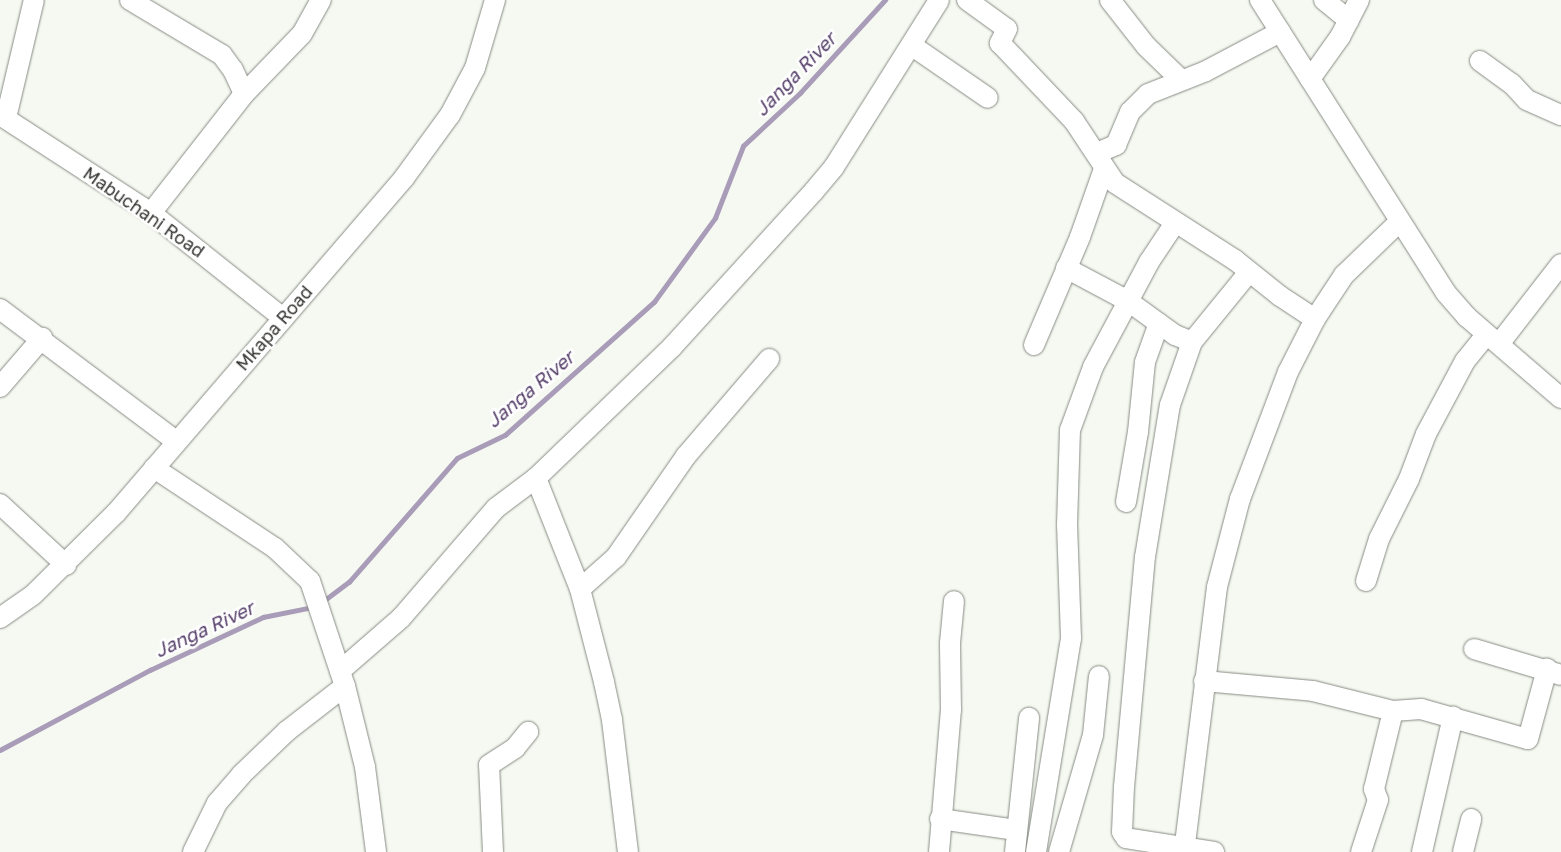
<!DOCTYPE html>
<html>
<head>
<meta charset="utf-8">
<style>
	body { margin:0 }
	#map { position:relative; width:1561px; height:852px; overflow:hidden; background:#f5f9f1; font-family:"Golos Text",sans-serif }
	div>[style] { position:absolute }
	.stream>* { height:4.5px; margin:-2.25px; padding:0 2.25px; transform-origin:2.25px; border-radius:2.25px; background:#a99cb8 }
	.roads { filter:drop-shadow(0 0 1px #878b84) drop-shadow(0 0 1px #878b84) }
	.minor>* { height:20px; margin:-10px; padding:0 10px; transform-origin:10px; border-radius:10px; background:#fff }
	span { translate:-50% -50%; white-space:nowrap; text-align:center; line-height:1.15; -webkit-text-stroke:5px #fff; paint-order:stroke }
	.street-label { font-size:18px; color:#373835 }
	.water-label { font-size:19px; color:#57416b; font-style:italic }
</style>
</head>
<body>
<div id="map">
	<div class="stream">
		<i style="left:322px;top:602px;width:34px;rotate:-37deg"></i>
		<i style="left:349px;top:582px;width:164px;rotate:-48.9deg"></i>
		<i style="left:457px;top:458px;width:53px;rotate:-25.6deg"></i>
		<i style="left:505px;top:435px;width:200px;rotate:-41.8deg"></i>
		<i style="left:654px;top:302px;width:104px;rotate:-54deg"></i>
		<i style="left:715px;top:218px;width:77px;rotate:-68.7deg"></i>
		<i style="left:743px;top:146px;width:78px;rotate:-42.9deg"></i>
		<i style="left:800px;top:93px;width:126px;rotate:-47.6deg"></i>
		<i style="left:0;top:750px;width:170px;rotate:-28.1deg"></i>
		<i style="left:150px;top:670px;width:125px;rotate:-25.1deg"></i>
		<i style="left:263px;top:617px;width:51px;rotate:-11.3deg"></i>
	</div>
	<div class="roads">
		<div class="minor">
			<i style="left:130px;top:0;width:107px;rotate:30.9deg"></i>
			<i style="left:222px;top:55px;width:19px;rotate:54deg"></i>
			<i style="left:233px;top:70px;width:26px;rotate:65deg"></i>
			<i style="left:967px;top:0;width:49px;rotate:35.9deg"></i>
			<i style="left:1007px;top:29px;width:16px;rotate:117deg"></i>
			<i style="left:1000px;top:43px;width:108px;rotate:46.5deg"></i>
			<i style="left:1074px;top:121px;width:74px;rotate:56.5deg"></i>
			<i style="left:1115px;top:183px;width:143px;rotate:32.7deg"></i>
			<i style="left:1235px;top:260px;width:58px;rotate:38.7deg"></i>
			<i style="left:1280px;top:296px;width:42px;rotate:33.3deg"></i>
			<i style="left:1110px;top:0;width:58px;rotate:52deg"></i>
			<i style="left:1146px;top:46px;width:47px;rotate:44.1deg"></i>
			<i style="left:1260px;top:0;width:347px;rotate:57.6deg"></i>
			<i style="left:1446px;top:293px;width:32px;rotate:49deg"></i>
			<i style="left:1467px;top:317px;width:124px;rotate:40.8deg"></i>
			<i style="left:1324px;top:0;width:32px;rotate:39deg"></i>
			<i style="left:911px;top:45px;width:93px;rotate:34.5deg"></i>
			<i style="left:1480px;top:61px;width:39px;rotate:36deg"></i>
			<i style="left:1512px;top:84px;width:22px;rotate:47deg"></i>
			<i style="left:1527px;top:100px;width:37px;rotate:24deg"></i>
			<i style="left:1310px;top:79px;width:52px;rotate:-54.5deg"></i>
			<i style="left:1340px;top:37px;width:42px;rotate:-62.8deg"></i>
			<i style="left:0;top:115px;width:180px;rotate:33deg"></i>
			<i style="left:151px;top:213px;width:169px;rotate:38.5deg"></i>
			<i style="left:6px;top:118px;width:121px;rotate:-76.7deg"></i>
			<i style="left:1097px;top:153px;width:21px;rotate:-23deg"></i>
			<i style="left:1116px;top:145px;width:36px;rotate:-67deg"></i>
			<i style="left:1130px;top:112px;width:25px;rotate:-45deg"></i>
			<i style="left:1148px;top:94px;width:62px;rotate:-21.6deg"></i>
			<i style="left:1206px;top:71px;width:84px;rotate:-27.8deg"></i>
			<i style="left:151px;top:213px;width:151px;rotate:-52deg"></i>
			<i style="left:244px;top:94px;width:83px;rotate:-46deg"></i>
			<i style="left:302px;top:34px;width:39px;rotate:-61deg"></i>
			<i style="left:1066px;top:268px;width:70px;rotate:28deg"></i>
			<i style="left:1128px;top:301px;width:58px;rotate:35.9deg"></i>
			<i style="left:1175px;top:335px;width:18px;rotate:22deg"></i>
			<i style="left:0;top:309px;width:220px;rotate:36.9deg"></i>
			<i style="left:1499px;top:344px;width:101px;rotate:-52.2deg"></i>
			<i style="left:1034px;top:345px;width:117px;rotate:-66.9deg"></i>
			<i style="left:1080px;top:237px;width:72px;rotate:-70.6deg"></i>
			<i style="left:0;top:387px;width:65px;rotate:-49.4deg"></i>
			<i style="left:154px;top:468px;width:145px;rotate:33.5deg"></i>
			<i style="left:275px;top:548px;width:48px;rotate:43.3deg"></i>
			<i style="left:310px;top:581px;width:111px;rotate:71.6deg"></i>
			<i style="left:345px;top:686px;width:83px;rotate:76.1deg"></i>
			<i style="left:365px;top:767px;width:86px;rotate:82.6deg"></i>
			<i style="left:536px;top:478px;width:119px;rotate:68.4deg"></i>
			<i style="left:580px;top:589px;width:96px;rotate:75.5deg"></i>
			<i style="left:604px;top:682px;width:39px;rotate:78deg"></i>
			<i style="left:612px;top:720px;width:133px;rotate:83.1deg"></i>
			<i style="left:1126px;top:502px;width:71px;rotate:-80.3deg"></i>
			<i style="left:1138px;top:432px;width:70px;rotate:-84.3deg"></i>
			<i style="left:1145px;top:362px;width:41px;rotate:-70.3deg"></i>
			<i style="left:0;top:504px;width:90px;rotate:42.7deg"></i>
			<i style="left:1366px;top:581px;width:44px;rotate:-72.8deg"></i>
			<i style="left:1379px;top:539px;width:67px;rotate:-63.4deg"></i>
			<i style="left:1409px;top:479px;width:48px;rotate:-69.3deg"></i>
			<i style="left:1426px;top:434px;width:83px;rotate:-61.9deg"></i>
			<i style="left:1465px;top:361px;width:33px;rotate:-51deg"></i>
			<i style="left:580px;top:589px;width:48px;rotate:-41.6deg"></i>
			<i style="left:616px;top:557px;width:123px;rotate:-55.3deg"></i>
			<i style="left:686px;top:456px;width:128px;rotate:-49.4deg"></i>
			<i style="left:0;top:618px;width:40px;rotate:-34.9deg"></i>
			<i style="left:33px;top:595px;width:117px;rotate:-44.7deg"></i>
			<i style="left:116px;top:513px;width:442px;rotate:-49.3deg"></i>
			<i style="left:404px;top:178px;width:78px;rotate:-53.9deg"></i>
			<i style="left:450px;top:115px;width:53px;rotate:-62deg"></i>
			<i style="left:475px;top:68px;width:71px;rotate:-73.6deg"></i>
			<i style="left:1474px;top:649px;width:91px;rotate:16.6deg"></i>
			<i style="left:340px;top:671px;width:81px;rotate:-41deg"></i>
			<i style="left:401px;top:618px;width:145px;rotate:-49.2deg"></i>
			<i style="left:496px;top:508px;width:50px;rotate:-36.9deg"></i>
			<i style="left:536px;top:478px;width:189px;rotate:-43.9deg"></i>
			<i style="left:672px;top:347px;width:211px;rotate:-47.7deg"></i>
			<i style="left:814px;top:191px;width:31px;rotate:-50deg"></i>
			<i style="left:834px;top:167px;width:197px;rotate:-57.8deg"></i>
			<i style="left:1204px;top:681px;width:109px;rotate:5.2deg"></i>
			<i style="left:1313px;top:691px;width:82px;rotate:14deg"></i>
			<i style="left:1393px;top:711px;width:28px;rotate:-4deg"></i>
			<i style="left:1421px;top:709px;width:111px;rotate:15.7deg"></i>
			<i style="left:1528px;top:739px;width:73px;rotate:-74.8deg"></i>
			<i style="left:940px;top:819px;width:77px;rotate:8.2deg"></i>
			<i style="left:193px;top:852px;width:55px;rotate:-63.9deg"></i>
			<i style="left:217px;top:803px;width:37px;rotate:-49deg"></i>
			<i style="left:241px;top:775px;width:64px;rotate:-43.7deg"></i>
			<i style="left:287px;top:731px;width:73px;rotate:-37.8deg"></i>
			<i style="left:493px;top:852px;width:87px;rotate:-92.6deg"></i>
			<i style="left:489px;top:765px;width:31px;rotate:-33deg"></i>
			<i style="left:515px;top:748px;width:21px;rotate:-51deg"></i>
			<i style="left:939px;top:852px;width:143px;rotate:-85.2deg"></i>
			<i style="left:951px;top:710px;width:67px;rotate:-90.9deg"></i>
			<i style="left:950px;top:643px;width:42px;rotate:-84.6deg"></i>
			<i style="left:1015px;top:852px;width:135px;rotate:-84deg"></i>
			<i style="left:1036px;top:852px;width:217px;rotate:-80.7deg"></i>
			<i style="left:1071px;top:638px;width:113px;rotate:-92deg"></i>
			<i style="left:1067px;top:525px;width:95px;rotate:-88.2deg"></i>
			<i style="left:1070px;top:430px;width:67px;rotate:-69.9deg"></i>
			<i style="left:1093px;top:367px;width:119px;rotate:-61.9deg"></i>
			<i style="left:1149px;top:262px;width:47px;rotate:-56.3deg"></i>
			<i style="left:1059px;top:852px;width:122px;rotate:-73.8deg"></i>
			<i style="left:1093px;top:735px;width:59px;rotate:-84.2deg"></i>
			<i style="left:1184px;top:852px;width:267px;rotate:-82.9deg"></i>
			<i style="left:1217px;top:587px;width:91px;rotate:-75.4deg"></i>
			<i style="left:1240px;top:499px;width:136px;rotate:-69.3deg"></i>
			<i style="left:1288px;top:372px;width:59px;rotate:-63deg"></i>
			<i style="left:1315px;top:319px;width:53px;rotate:-56.6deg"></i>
			<i style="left:1344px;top:275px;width:76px;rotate:-43.9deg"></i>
			<i style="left:1214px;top:852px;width:89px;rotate:-171deg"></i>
			<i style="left:1126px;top:838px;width:7px;rotate:-124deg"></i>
			<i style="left:1122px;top:832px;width:45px;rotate:-87.5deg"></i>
			<i style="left:1124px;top:787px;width:231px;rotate:-84.8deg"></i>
			<i style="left:1145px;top:557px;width:154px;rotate:-80.7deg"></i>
			<i style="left:1170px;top:405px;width:67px;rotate:-70.8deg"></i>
			<i style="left:1192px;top:342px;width:90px;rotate:-50.8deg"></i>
			<i style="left:1361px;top:852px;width:55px;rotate:-71.9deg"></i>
			<i style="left:1378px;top:800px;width:12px;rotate:-110deg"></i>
			<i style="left:1374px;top:789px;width:80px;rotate:-76.3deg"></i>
			<i style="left:1422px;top:852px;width:139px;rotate:-77.1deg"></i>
			<i style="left:1463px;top:852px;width:34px;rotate:-76deg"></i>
		</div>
	</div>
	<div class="street-label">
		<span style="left:144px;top:212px;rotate:35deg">Mabuchani Road</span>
		<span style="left:274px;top:328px;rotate:-49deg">Mkapa Road</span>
	</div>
	<div class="water-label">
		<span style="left:795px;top:74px;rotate:-46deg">Janga River</span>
		<span style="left:530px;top:389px;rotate:-40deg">Janga River</span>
		<span style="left:204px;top:629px;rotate:-25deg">Janga River</span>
	</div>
</div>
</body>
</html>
